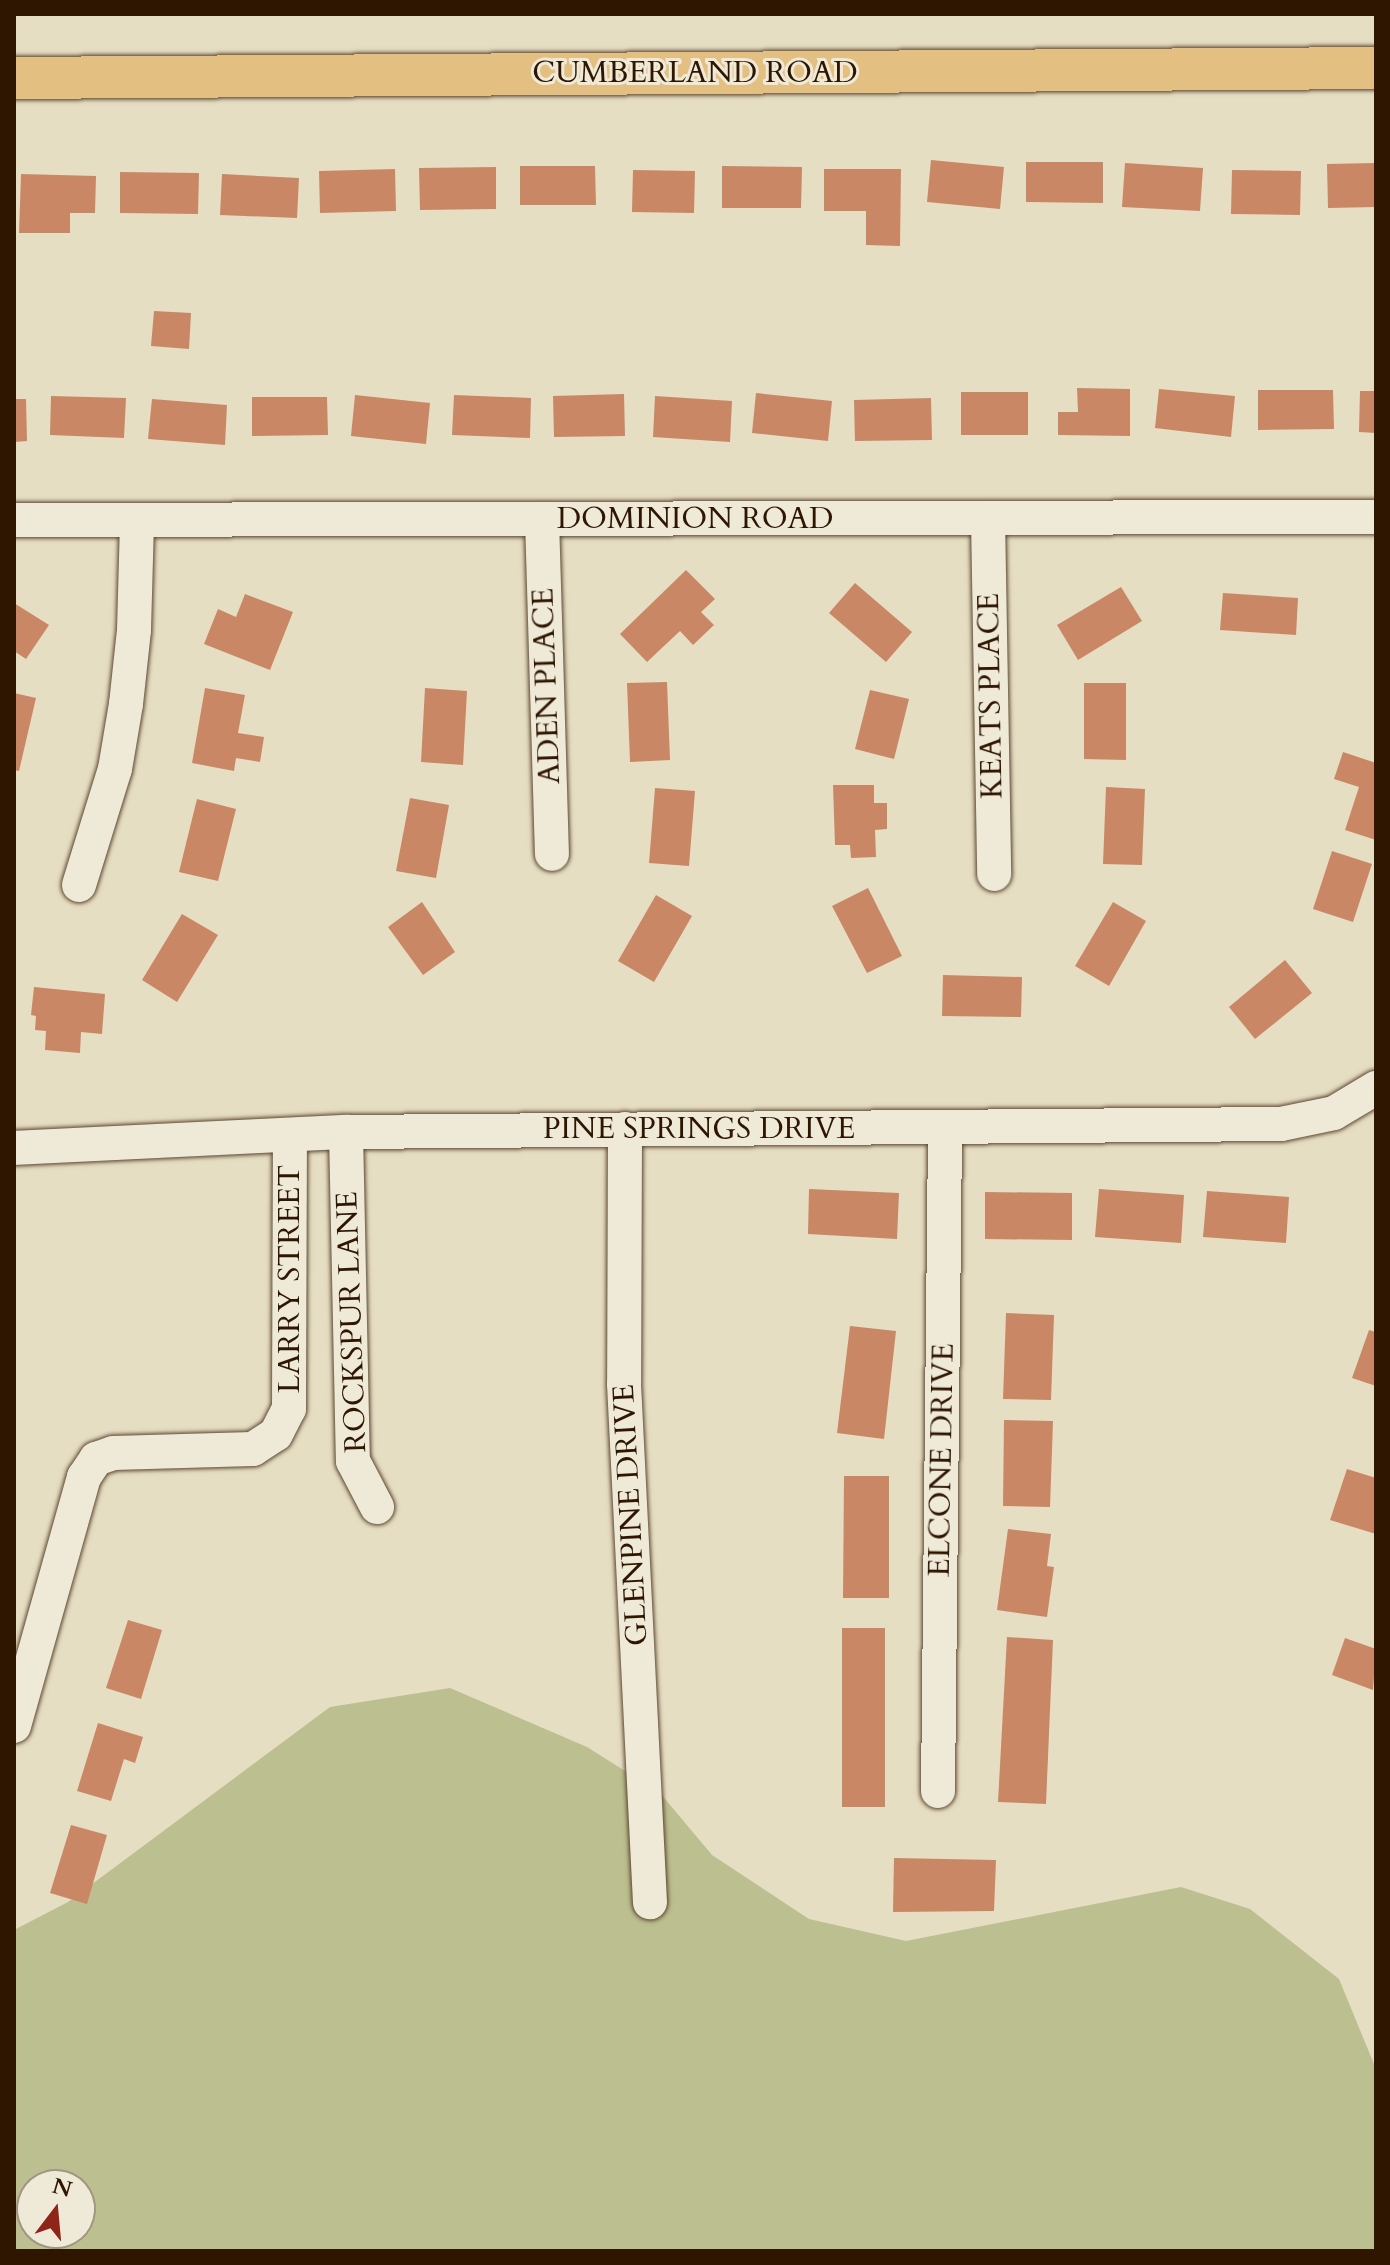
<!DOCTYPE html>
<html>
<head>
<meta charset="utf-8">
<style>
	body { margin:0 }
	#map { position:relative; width:1390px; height:2265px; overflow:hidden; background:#e6dec3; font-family:Cardo,serif }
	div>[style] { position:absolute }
	.green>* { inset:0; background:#bcbf8f }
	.building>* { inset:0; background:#c98766 }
	.roads { filter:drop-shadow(0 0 2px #5d4831) drop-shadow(0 0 2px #5d4831) }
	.minor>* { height:34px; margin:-17px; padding:0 17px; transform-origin:17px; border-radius:17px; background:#efead8 }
	.major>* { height:42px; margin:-21px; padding:0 21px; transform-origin:21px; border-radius:21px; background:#e3bf82 }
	span { translate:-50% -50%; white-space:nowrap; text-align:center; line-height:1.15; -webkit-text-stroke:6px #efead8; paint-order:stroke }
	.street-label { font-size:30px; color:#2f1600 }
	.frame { position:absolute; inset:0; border:16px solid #2f1600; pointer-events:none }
	.north { position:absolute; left:16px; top:2169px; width:80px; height:80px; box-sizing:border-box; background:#efead8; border:2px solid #a29582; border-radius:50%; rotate:16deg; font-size:22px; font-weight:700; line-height:32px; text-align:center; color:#2f1600 }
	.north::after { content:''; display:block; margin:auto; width:28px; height:36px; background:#8f2418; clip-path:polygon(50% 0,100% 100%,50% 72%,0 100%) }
</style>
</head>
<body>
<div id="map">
	<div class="green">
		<i style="clip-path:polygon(evenodd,450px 1688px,587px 1747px,660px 1793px,712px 1855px,809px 1919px,906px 1941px,1181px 1887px,1250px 1909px,1339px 1979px,1374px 2064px,1376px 2251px,14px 2251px,14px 1930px,68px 1902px,330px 1707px,450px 1688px,32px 2185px,80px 2185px,80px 2233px,32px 2233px,32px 2185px)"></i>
	</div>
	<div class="building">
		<i style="clip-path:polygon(931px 160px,1004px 167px,1000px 209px,927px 202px)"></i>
		<i style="clip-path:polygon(1026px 162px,1103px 162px,1103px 203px,1026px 202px)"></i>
		<i style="clip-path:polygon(1125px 163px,1203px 168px,1200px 211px,1122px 207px)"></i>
		<i style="clip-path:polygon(1376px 163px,1376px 207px,1328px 208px,1327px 164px)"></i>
		<i style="clip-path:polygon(520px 166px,595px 166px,596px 205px,520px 205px)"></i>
		<i style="clip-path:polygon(722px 166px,802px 167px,801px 208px,722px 208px)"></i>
		<i style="clip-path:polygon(496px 167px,496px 209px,420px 210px,419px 168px)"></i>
		<i style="clip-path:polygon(395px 169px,396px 211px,320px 213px,319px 171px)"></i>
		<i style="clip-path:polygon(824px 169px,901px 169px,900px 246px,866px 245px,866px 211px,824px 211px)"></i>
		<i style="clip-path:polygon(633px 170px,695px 171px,694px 213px,632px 212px)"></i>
		<i style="clip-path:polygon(1232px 170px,1301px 171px,1300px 215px,1231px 214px)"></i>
		<i style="clip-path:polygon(120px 172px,199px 173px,198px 214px,120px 213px)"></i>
		<i style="clip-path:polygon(21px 174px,96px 176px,95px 213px,70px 213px,70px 233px,19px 233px)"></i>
		<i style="clip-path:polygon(222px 174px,299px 178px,297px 218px,220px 215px)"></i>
		<i style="clip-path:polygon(154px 311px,191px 313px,189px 349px,151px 346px)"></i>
		<i style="clip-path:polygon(1077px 388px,1130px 389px,1130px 436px,1058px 435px,1058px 412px,1078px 412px)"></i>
		<i style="clip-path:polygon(1159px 389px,1235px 396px,1231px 437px,1155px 428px)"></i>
		<i style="clip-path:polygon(1258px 390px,1333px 390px,1334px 429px,1258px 430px)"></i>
		<i style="clip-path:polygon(1360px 391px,1376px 391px,1376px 433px,1359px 432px)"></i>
		<i style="clip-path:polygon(961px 392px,1028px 392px,1028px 435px,961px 435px)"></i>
		<i style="clip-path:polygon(756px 393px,832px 401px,828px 441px,752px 433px)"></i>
		<i style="clip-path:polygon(624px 394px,625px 436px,554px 437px,553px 396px)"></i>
		<i style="clip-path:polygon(355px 395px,430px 403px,426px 444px,351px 436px)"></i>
		<i style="clip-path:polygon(454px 395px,531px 398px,530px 438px,452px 435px)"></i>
		<i style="clip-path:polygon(51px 396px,126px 398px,124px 438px,50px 435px)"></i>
		<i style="clip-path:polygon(655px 396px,732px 401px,730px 442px,653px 437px)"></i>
		<i style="clip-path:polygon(252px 397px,327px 397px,328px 435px,252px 436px)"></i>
		<i style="clip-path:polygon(931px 398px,932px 440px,855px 441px,854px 400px)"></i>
		<i style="clip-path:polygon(14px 399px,26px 399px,27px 441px,14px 442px)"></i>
		<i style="clip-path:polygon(152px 399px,227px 405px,225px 445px,148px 439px)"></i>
		<i style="clip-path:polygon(686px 570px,715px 599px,701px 612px,714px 625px,693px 645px,680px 631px,647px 662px,620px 634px)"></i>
		<i style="clip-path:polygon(855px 583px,912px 632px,886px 662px,829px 613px)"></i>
		<i style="clip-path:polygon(1121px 587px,1142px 621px,1078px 660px,1057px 625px)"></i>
		<i style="clip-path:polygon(1223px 593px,1298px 598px,1296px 635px,1220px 630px)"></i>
		<i style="clip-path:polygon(245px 594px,293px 612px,270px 670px,204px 644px,218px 609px,236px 617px)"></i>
		<i style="clip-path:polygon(14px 603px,49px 625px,26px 659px,14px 651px)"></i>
		<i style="clip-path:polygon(667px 682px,670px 760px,630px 762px,627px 683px)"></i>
		<i style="clip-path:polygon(1084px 683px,1126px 683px,1126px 760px,1084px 759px)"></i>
		<i style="clip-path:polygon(205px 688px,245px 695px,238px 733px,264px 737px,260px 762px,236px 758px,234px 771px,192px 763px)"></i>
		<i style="clip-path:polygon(425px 688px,467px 691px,463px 765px,421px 762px)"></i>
		<i style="clip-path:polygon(870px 690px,909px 699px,894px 759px,855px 749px)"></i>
		<i style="clip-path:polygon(14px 693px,36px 698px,19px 771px,14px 770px)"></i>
		<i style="clip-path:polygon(1343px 752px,1376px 763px,1376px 840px,1345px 830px,1359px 787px,1334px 779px)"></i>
		<i style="clip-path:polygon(833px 785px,874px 785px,874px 803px,887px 803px,887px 829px,875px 830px,876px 857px,851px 858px,850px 845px,835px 845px)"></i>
		<i style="clip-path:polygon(1106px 787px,1145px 789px,1142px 865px,1103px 864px)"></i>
		<i style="clip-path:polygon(655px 788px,695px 791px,689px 866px,649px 863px)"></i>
		<i style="clip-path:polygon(410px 798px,449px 805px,436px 878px,396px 871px)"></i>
		<i style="clip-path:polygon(197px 799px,236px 809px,218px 881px,179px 872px)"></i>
		<i style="clip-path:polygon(1332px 851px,1372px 864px,1353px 922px,1313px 909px)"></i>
		<i style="clip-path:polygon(868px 888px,902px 956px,867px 973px,832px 906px)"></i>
		<i style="clip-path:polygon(656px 895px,692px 916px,654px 982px,618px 961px)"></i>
		<i style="clip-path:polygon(422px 902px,455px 952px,423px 975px,388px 927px)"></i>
		<i style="clip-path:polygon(1113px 902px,1146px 921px,1109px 986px,1075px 966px)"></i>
		<i style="clip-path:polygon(182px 914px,218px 935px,177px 1002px,142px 980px)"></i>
		<i style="clip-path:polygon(1285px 960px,1312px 993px,1255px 1039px,1229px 1007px)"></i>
		<i style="clip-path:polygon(943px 975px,1022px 977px,1021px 1017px,942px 1016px)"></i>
		<i style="clip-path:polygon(34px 987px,105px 994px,102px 1034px,81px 1032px,80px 1053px,45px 1050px,46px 1031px,35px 1030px,36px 1016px,31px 1015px)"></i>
		<i style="clip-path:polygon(809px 1189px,899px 1193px,897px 1239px,808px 1234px)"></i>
		<i style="clip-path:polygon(1099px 1189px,1184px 1195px,1181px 1243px,1095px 1237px)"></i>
		<i style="clip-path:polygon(1207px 1191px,1289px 1197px,1286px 1243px,1203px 1237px)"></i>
		<i style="clip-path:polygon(985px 1192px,1072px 1193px,1072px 1240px,985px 1239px)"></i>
		<i style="clip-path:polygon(1006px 1313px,1054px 1315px,1051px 1400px,1003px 1399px)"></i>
		<i style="clip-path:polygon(850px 1326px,896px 1331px,884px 1439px,837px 1433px)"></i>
		<i style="clip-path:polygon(1369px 1330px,1376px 1332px,1376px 1386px,1352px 1378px)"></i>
		<i style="clip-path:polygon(1004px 1420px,1053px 1421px,1050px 1507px,1003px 1506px)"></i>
		<i style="clip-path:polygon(1347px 1469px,1376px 1478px,1376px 1534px,1330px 1520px)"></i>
		<i style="clip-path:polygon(844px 1476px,889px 1476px,889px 1598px,843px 1598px)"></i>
		<i style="clip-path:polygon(1008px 1529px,1051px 1534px,1047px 1566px,1054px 1567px,1047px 1617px,997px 1610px)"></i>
		<i style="clip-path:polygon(128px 1620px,162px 1630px,141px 1699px,106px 1688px)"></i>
		<i style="clip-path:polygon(842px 1628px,885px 1628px,885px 1807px,842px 1807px)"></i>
		<i style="clip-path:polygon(1007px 1637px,1053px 1640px,1046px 1804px,998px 1802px)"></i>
		<i style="clip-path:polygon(1345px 1638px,1376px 1649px,1373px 1690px,1332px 1675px)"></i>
		<i style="clip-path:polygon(98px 1723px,143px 1737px,135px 1763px,124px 1759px,111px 1801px,77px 1791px)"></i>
		<i style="clip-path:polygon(71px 1825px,107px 1835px,87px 1904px,50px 1893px)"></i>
		<i style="clip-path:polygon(894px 1858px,996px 1860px,994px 1911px,893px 1912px)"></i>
	</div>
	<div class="roads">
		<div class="minor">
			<i style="left:988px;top:518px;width:356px;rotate:89deg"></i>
			<i style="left:542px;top:519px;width:335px;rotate:88.3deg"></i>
			<i style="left:14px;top:520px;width:1362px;rotate:-0.13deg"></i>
			<i style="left:79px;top:885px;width:121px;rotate:-72.8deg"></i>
			<i style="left:115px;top:769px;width:66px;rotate:-80.4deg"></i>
			<i style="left:126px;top:704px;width:74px;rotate:-83.8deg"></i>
			<i style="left:134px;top:630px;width:110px;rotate:-88.4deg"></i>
			<i style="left:625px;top:1129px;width:255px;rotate:90.2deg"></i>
			<i style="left:624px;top:1384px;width:519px;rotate:87.13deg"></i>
			<i style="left:346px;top:1132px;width:329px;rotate:88.8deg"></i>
			<i style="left:353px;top:1461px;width:52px;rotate:62.4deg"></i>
			<i style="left:14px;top:1148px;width:332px;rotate:-2.8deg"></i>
			<i style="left:346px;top:1132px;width:935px;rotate:-0.49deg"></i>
			<i style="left:1281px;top:1124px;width:54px;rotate:-11.7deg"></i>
			<i style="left:1334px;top:1113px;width:49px;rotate:-30.8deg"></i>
			<i style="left:14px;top:1726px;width:259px;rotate:-74.3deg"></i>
			<i style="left:84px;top:1477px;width:22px;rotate:-56deg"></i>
			<i style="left:96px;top:1459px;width:18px;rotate:-19deg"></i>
			<i style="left:113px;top:1453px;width:140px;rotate:-1.6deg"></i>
			<i style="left:253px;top:1449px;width:27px;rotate:-33deg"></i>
			<i style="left:276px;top:1434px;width:28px;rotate:-63deg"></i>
			<i style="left:289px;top:1409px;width:274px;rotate:-89.8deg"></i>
			<i style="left:938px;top:1791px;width:662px;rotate:-89.39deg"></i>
		</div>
		<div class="major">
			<i style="left:14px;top:78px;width:1362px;rotate:-0.42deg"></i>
		</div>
	</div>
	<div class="street-label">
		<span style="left:695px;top:73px">CUMBERLAND ROAD</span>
		<span style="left:695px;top:519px">DOMINION ROAD</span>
		<span style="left:547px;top:686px;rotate:-92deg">ADEN PLACE</span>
		<span style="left:991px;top:696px;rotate:-91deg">KEATS PLACE</span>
		<span style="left:699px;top:1129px">PINE SPRINGS DRIVE</span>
		<span style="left:290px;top:1279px;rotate:-90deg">LARRY STREET</span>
		<span style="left:352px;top:1322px;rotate:-92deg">ROCKSPUR LANE</span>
		<span style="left:942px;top:1460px;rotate:-89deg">ELCONE DRIVE</span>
		<span style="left:631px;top:1515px;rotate:-93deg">GLENPINE DRIVE</span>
	</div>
	<div class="frame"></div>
	<div class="north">N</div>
</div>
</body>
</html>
